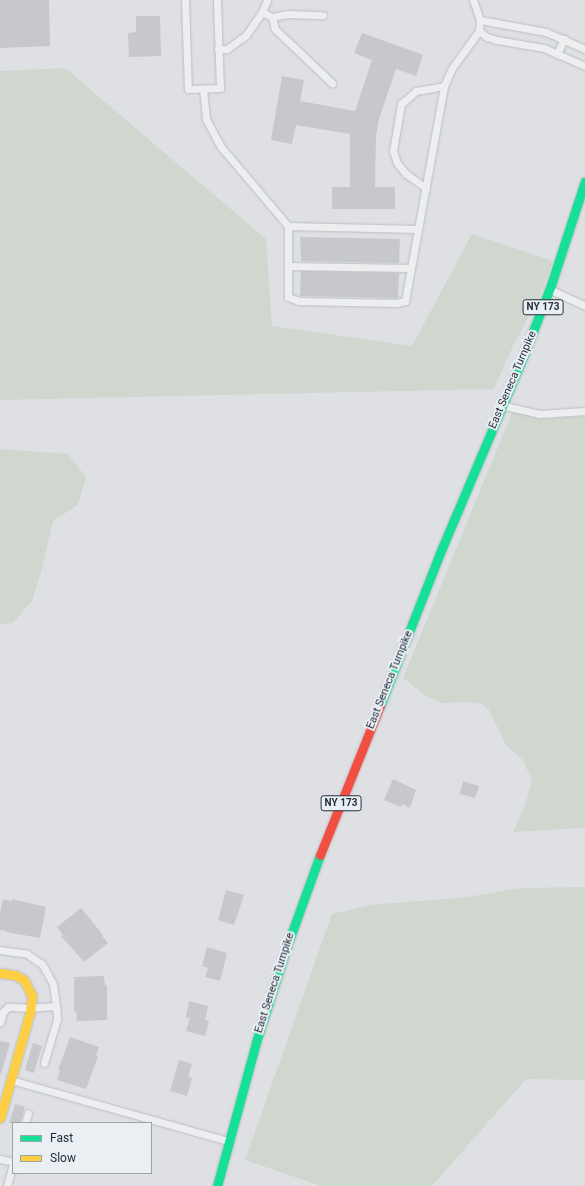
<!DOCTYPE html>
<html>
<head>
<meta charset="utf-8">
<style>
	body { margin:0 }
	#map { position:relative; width:585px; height:1186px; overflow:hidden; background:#dee0e3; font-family:Roboto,sans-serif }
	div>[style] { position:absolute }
	.green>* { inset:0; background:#cfd7ce }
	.building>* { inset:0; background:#c6c8cb }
	.roads { filter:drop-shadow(0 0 1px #bcbec1) drop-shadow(0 0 1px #bcbec1) }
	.lane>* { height:7px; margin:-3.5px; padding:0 3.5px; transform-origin:3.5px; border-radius:3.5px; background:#edeef0 }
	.fast>* { height:9px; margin:-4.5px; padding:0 4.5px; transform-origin:4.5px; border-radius:4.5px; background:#16e098 }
	.slow>* { height:9px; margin:-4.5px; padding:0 4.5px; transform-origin:4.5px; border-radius:4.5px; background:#ffcf43 }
	.jam>* { height:9px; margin:-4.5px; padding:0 4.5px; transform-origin:4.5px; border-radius:4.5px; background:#f24e42 }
	span { translate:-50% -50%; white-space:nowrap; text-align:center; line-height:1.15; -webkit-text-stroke:4px #eaeff4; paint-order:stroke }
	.shield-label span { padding:1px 3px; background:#eaeff4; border:1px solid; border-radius:3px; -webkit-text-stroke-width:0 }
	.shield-label { font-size:10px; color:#252f3c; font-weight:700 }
	.street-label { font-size:11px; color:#252f3c }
	.legend { position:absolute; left:12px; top:1122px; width:140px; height:52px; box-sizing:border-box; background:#eaeff4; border:1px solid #9ba2aa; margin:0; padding:5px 7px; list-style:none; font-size:12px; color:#252f3c }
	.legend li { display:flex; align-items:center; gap:8px; height:20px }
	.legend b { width:20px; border:1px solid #9ba2aa }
</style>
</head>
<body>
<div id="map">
	<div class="green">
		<i style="clip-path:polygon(65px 68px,266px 239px,272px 326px,412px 346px,472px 234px,553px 261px,538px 300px,514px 344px,494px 389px,0 400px,0 71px)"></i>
		<i style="clip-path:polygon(516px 412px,542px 419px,585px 416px,585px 828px,513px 832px,525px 805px,532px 781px,523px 760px,506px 745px,489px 710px,482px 704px,470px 702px,442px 703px,426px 696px,403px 678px,512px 413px)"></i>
		<i style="clip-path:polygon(0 449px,68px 454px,86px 477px,78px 505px,53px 521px,42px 569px,32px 601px,13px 623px,0 624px)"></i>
		<i style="clip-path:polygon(585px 887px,585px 1080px,526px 1079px,432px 1186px,321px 1186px,245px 1160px,332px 914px,370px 905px,468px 897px,521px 888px)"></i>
	</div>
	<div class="building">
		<i style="clip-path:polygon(0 0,49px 0,50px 46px,0 48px)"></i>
		<i style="clip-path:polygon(136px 16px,160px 16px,161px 56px,129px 57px,128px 33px,136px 32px)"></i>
		<i style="clip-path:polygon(362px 33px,423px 55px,416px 76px,396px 69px,379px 119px,376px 135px,375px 187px,395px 187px,395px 209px,332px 209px,332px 187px,350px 187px,350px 134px,296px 125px,292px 144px,271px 140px,282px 76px,304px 80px,300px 101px,355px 111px,372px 60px,354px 53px)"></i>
		<i style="clip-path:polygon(300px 237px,400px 239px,399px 263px,301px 261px)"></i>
		<i style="clip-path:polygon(301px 271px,399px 273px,398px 298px,300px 296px)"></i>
		<i style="clip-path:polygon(393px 779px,416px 790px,410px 808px,402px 804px,401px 807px,384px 800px)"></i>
		<i style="clip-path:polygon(463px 781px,479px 786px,475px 798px,460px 794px)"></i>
		<i style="clip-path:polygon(226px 890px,244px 895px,234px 925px,218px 920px)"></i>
		<i style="clip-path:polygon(3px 899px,12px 901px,12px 899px,46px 907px,40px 938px,6px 932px,6px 931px,0 930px,0 913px)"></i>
		<i style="clip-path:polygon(81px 908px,103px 935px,102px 936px,108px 943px,84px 962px,61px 936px,63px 935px,57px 927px)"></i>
		<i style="clip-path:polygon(207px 947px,227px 953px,220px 981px,205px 977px,208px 968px,202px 966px)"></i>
		<i style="clip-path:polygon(104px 976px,105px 985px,107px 985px,107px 1020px,77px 1021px,76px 1011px,74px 1011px,74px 977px)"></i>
		<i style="clip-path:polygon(189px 1001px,208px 1006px,205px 1020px,209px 1021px,205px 1036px,186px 1031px,190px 1018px,186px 1017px)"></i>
		<i style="clip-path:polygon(70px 1037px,99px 1047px,96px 1056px,98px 1056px,86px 1089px,57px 1080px,60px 1071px,58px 1070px)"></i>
		<i style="clip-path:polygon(0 1041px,10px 1043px,1px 1074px,0 1073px)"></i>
		<i style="clip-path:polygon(33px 1043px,42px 1046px,34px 1073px,25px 1070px)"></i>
		<i style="clip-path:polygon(179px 1060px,192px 1064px,188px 1077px,192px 1078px,187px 1096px,170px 1091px)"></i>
		<i style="clip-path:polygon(15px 1104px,25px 1107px,20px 1123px,9px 1123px)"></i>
	</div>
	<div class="roads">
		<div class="lane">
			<i style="left:185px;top:0;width:89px;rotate:88.1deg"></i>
			<i style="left:188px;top:89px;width:32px;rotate:-2deg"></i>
			<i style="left:220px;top:88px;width:88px;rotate:-92deg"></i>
			<i style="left:262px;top:12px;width:11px;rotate:27deg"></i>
			<i style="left:272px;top:17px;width:12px;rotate:76deg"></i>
			<i style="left:275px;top:29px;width:79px;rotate:43.5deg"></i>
			<i style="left:272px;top:17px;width:16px;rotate:-11deg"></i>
			<i style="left:288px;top:14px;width:35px;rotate:2deg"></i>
			<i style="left:480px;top:20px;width:67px;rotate:10.3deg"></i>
			<i style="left:546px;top:32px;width:43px;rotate:23.6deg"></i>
			<i style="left:479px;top:31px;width:10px;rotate:37deg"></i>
			<i style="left:487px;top:37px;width:10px;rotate:17deg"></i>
			<i style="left:497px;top:40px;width:48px;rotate:9.7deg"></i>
			<i style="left:544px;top:48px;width:45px;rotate:23.7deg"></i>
			<i style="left:218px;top:49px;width:9px"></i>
			<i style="left:227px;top:49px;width:24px;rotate:-36deg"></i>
			<i style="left:246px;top:35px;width:28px;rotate:-55deg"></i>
			<i style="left:262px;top:12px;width:13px;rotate:-67deg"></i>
			<i style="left:557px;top:54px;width:17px;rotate:-65deg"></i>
			<i style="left:203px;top:89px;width:30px;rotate:84deg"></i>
			<i style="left:206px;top:119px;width:32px;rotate:62deg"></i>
			<i style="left:221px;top:147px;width:104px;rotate:49.7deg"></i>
			<i style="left:288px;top:226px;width:130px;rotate:1.3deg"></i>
			<i style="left:426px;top:188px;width:24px;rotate:-145deg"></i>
			<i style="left:406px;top:174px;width:14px;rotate:-129deg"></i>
			<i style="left:397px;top:163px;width:13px;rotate:-108deg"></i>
			<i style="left:393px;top:151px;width:48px;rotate:-80.3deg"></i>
			<i style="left:401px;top:104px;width:20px;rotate:-41deg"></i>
			<i style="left:416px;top:91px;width:28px;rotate:-10deg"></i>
			<i style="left:288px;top:226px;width:40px;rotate:90deg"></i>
			<i style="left:288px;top:266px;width:123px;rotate:0.9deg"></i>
			<i style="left:288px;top:266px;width:31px;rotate:90deg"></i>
			<i style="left:288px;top:297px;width:12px;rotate:20deg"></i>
			<i style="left:299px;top:301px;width:98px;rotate:1.2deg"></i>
			<i style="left:397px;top:303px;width:8px;rotate:-14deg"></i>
			<i style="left:405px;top:301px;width:219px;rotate:-79.7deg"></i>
			<i style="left:444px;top:86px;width:20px;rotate:-66deg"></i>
			<i style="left:452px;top:68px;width:46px;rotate:-53.9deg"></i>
			<i style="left:479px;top:31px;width:11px;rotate:-85deg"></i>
			<i style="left:480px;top:20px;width:21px;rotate:-109deg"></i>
			<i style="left:551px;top:290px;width:38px;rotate:25deg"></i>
			<i style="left:505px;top:406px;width:35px;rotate:13deg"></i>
			<i style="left:539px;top:414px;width:46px;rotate:-3.7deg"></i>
			<i style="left:0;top:950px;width:27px;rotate:8deg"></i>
			<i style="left:27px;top:954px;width:18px;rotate:34deg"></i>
			<i style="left:42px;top:964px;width:23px;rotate:61deg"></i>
			<i style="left:53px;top:984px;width:22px;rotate:82deg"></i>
			<i style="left:56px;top:1006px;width:26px;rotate:176deg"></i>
			<i style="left:30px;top:1008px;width:22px;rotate:-177deg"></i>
			<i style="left:8px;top:1007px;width:7px;rotate:135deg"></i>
			<i style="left:3px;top:1012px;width:11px;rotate:105deg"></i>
			<i style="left:44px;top:1063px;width:46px;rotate:-73.5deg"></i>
			<i style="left:57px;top:1019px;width:13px;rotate:-94deg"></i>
			<i style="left:11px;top:1080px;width:225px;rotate:15.7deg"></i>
			<i style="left:25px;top:1123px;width:10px;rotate:-73deg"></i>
			<i style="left:0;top:1159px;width:13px;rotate:13deg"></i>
			<i style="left:7px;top:1186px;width:24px;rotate:-75deg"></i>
		</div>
		<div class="fast">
			<i style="left:380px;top:706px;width:170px;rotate:-68.6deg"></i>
			<i style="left:442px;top:548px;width:213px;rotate:-67deg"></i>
			<i style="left:525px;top:352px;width:72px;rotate:-68.8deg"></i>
			<i style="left:551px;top:285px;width:109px;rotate:-71.9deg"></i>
			<i style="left:217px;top:1186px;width:152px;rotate:-74.8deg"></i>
			<i style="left:257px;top:1039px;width:98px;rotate:-72.1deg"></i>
			<i style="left:287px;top:946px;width:97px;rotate:-70.1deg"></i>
		</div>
		<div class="slow">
			<i style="left:0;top:973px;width:15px;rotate:8deg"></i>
			<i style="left:15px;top:975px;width:10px;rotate:29deg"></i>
			<i style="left:24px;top:980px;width:18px;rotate:63deg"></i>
			<i style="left:32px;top:996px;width:16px;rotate:97deg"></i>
			<i style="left:30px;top:1012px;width:110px;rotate:105.8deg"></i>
		</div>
		<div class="jam">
			<i style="left:320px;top:855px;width:161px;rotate:-68.1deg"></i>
		</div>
	</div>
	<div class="shield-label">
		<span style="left:543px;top:307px">NY 173</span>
		<span style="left:341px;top:803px">NY 173</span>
	</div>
	<div class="street-label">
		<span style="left:513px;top:380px;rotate:-67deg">East Seneca Turnpike</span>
		<span style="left:390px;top:680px;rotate:-68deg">East Seneca Turnpike</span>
		<span style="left:275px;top:983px;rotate:-72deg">East Seneca Turnpike</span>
	</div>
	<ul class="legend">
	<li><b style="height:5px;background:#16e098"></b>Fast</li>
	<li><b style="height:5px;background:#ffcf43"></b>Slow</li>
	</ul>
</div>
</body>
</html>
